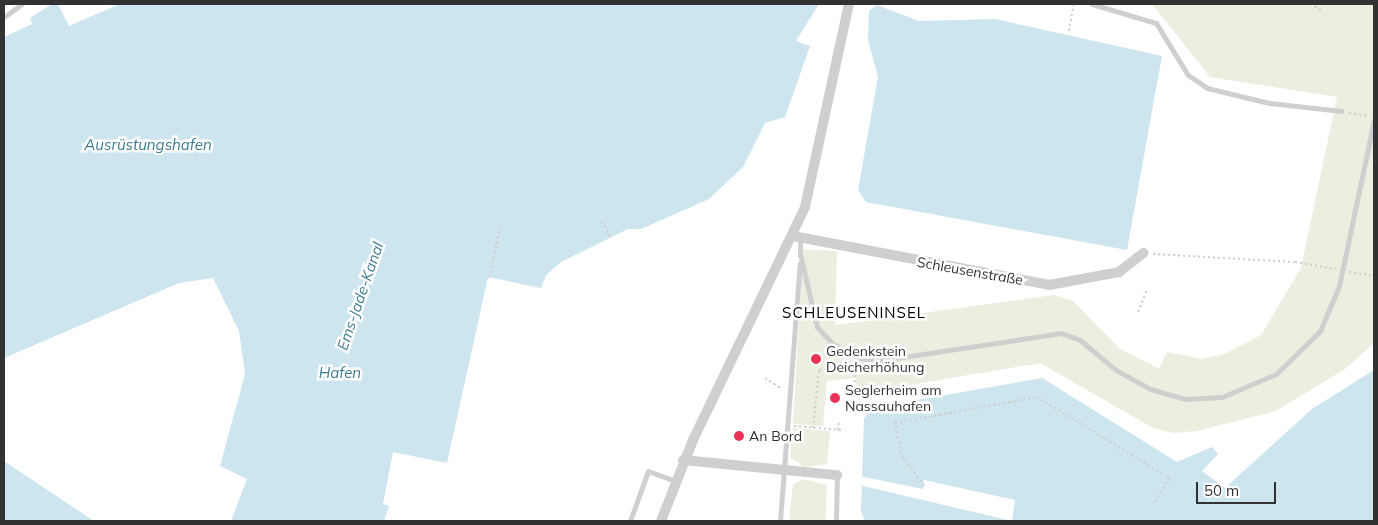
<!DOCTYPE html>
<html>
<head>
<meta charset="utf-8">
<style>
	body { margin:0 }
	#map { position:relative; width:1378px; height:525px; overflow:hidden; background:#fff; font-family:Mulish,sans-serif }
	div>[style] { position:absolute }
	.green>* { inset:0; background:#eaefe0 }
	.water>* { inset:0; background:#cde5ee }
	.pier>* { inset:0; background:#fff }
	.path>* { height:2px; margin-top:-1px; transform-origin:0; background:repeating-linear-gradient(90deg,#cfcfcf 0 2.5px,transparent 0 5px) }
	.service>* { height:5px; margin:-2.5px; padding:0 2.5px; transform-origin:2.5px; border-radius:2.5px; background:#cfcfcf }
	.minor>* { height:10px; margin:-5px; padding:0 5px; transform-origin:5px; border-radius:5px; background:#cfcfcf }
	.dots>* { width:14px; height:14px; translate:-50% -50%; box-sizing:border-box; border:2px solid #fff; border-radius:50% }
	span { translate:-50% -50%; white-space:nowrap; text-align:center; line-height:1.15; -webkit-text-stroke:5px #fff; paint-order:stroke }
	.street-label { font-size:14px; color:#323232 }
	.poi-label { font-size:14px; color:#323232 }
	.left { translate:0 -50%; text-align:left }
	.water-label { font-size:15px; color:#3b7a90; font-style:italic }
	.neighbourhood-label { font-size:15px; color:#000; letter-spacing:1px }
	.frame { position:absolute; inset:0; border:5px solid #323232; pointer-events:none }
	.scale { position:absolute; left:1196px; top:482px; width:80px; height:22px; box-sizing:border-box; border:2px solid #323232; border-top:0; padding-left:6px; font-size:15px; line-height:18px; white-space:nowrap; color:#323232; -webkit-text-stroke:4px #fff; paint-order:stroke }
</style>
</head>
<body>
<div id="map">
	<div class="green">
		<i style="clip-path:polygon(1152px 4px,1374px 4px,1374px 113px,1370px 132px,1374px 133px,1374px 343px,1345px 369px,1276px 411px,1196px 431px,1173px 433px,1153px 428px,1040px 363px,855px 394px,856px 378px,827px 381px,823px 426px,793px 424px,803px 249px,837px 251px,835px 325px,1054px 295px,1073px 301px,1120px 349px,1159px 369px,1167px 352px,1202px 359px,1225px 354px,1261px 335px,1301px 268px,1337px 97px,1210px 77px)"></i>
		<i style="clip-path:polygon(793px 428px,830px 431px,827px 464px,804px 467px,790px 457px)"></i>
		<i style="clip-path:polygon(803px 479px,827px 485px,825px 521px,789px 521px,793px 485px)"></i>
	</div>
	<div class="water">
		<i style="clip-path:polygon(52px 4px,58px 4px,69px 26px,120px 4px,819px 4px,796px 41px,810px 46px,785px 117px,765px 123px,743px 167px,709px 199px,641px 229px,628px 229px,561px 262px,546px 275px,541px 288px,488px 277px,447px 463px,393px 452px,383px 504px,389px 506px,384px 521px,231px 521px,247px 479px,220px 466px,245px 374px,239px 331px,213px 278px,179px 283px,4px 358px,4px 37px,32px 24px,30px 18px)"></i>
		<i style="clip-path:polygon(877px 5px,919px 21px,995px 19px,1162px 56px,1127px 250px,866px 202px,858px 190px,878px 77px,868px 40px,869px 11px)"></i>
		<i style="clip-path:polygon(1374px 370px,1374px 521px,865px 521px,861px 511px,864px 418px,877px 407px,1042px 378px,1177px 462px,1212px 447px,1218px 454px,1202px 471px,1225px 488px,1312px 409px)"></i>
		<i style="clip-path:polygon(4px 461px,94px 521px,4px 521px)"></i>
	</div>
	<div class="pier">
		<i style="clip-path:polygon(859px 476px,923px 489px,924px 480px,1015px 500px,1012px 521px,859px 485px)"></i>
	</div>
	<div class="path">
		<i style="left:1310px;top:4px;width:14px;rotate:30deg"></i>
		<i style="left:1069px;top:31px;width:27px;rotate:-80deg"></i>
		<i style="left:1349px;top:113px;width:18px;rotate:9deg"></i>
		<i style="left:602px;top:221px;width:19px;rotate:62deg"></i>
		<i style="left:1153px;top:254px;width:142px;rotate:3.2deg"></i>
		<i style="left:1295px;top:262px;width:41px;rotate:9.9deg"></i>
		<i style="left:1349px;top:272px;width:25px;rotate:9deg"></i>
		<i style="left:489px;top:278px;width:52px;rotate:-77.8deg"></i>
		<i style="left:1138px;top:312px;width:24px;rotate:-68deg"></i>
		<i style="left:765px;top:378px;width:20px;rotate:33deg"></i>
		<i style="left:854px;top:402px;width:38px;rotate:-88deg"></i>
		<i style="left:794px;top:426px;width:48px;rotate:4.8deg"></i>
		<i style="left:813px;top:428px;width:58px;rotate:-84.1deg"></i>
		<i style="left:819px;top:370px;width:36px;rotate:-10deg"></i>
		<i style="left:838px;top:430px;width:10px;rotate:-84deg"></i>
		<i style="left:924px;top:486px;width:40px;rotate:-124.9deg"></i>
		<i style="left:901px;top:453px;width:31px;rotate:-101deg"></i>
		<i style="left:895px;top:423px;width:144px;rotate:-10.4deg"></i>
		<i style="left:1037px;top:397px;width:155px;rotate:31.5deg"></i>
		<i style="left:1169px;top:478px;width:30px;rotate:120deg"></i>
	</div>
	<div class="service">
		<i style="left:1092px;top:4px;width:67px;rotate:16.5deg"></i>
		<i style="left:1156px;top:23px;width:61px;rotate:58.4deg"></i>
		<i style="left:1188px;top:75px;width:23px;rotate:34deg"></i>
		<i style="left:1207px;top:88px;width:64px;rotate:13.6deg"></i>
		<i style="left:1269px;top:103px;width:73px;rotate:6.3deg"></i>
		<i style="left:4px;top:17px;width:22px;rotate:-36deg"></i>
		<i style="left:800px;top:254px;width:75px;rotate:76.9deg"></i>
		<i style="left:817px;top:327px;width:23px;rotate:47deg"></i>
		<i style="left:833px;top:344px;width:29px;rotate:29deg"></i>
		<i style="left:858px;top:358px;width:25px;rotate:5deg"></i>
		<i style="left:883px;top:360px;width:180px;rotate:-8.6deg"></i>
		<i style="left:1061px;top:333px;width:20px;rotate:20deg"></i>
		<i style="left:1080px;top:340px;width:47px;rotate:39.8deg"></i>
		<i style="left:1116px;top:370px;width:39px;rotate:29deg"></i>
		<i style="left:1150px;top:389px;width:37px;rotate:16deg"></i>
		<i style="left:1186px;top:399px;width:36px;rotate:-3deg"></i>
		<i style="left:1222px;top:397px;width:59px;rotate:-23.1deg"></i>
		<i style="left:1276px;top:374px;width:62px;rotate:-44.3deg"></i>
		<i style="left:1320px;top:331px;width:49px;rotate:-67.1deg"></i>
		<i style="left:1339px;top:286px;width:170px;rotate:-78.1deg"></i>
		<i style="left:800px;top:255px;width:17px;rotate:-90deg"></i>
		<i style="left:630px;top:521px;width:53px;rotate:-70.2deg"></i>
		<i style="left:648px;top:471px;width:29px;rotate:20deg"></i>
		<i style="left:780px;top:521px;width:258px;rotate:-85.6deg"></i>
		<i style="left:836px;top:521px;width:46px;rotate:-88.8deg"></i>
	</div>
	<div class="minor">
		<i style="left:793px;top:236px;width:261px;rotate:10.8deg"></i>
		<i style="left:1049px;top:285px;width:71px;rotate:-10.5deg"></i>
		<i style="left:1119px;top:272px;width:31px;rotate:-38deg"></i>
		<i style="left:683px;top:460px;width:155px;rotate:5.6deg"></i>
		<i style="left:661px;top:521px;width:87px;rotate:-68.4deg"></i>
		<i style="left:693px;top:440px;width:259px;rotate:-64.3deg"></i>
		<i style="left:805px;top:207px;width:208px;rotate:-77.8deg"></i>
	</div>
	<div class="dots">
		<i style="left:816px;top:359px;background:#e93357"></i>
		<i style="left:835px;top:398px;background:#e93357"></i>
		<i style="left:739px;top:436px;background:#e93357"></i>
	</div>
	<div class="street-label">
		<span style="left:970px;top:271px;rotate:10deg">Schleusenstraße</span>
	</div>
	<div class="poi-label">
		<span class="left" style="left:826px;top:359px">Gedenkstein<br>Deicherhöhung</span>
		<span class="left" style="left:845px;top:398px">Seglerheim am<br>Nassauhafen</span>
		<span class="left" style="left:749px;top:436px">An Bord</span>
	</div>
	<div class="water-label">
		<span style="left:148px;top:145px">Ausrüstungshafen</span>
		<span style="left:360px;top:296px;rotate:-71deg">Ems-Jade-Kanal</span>
		<span style="left:340px;top:373px">Hafen</span>
	</div>
	<div class="neighbourhood-label">
		<span style="left:854px;top:313px">SCHLEUSENINSEL</span>
	</div>
	<div class="frame"></div>
	<div class="scale">50 m</div>
</div>
</body>
</html>
